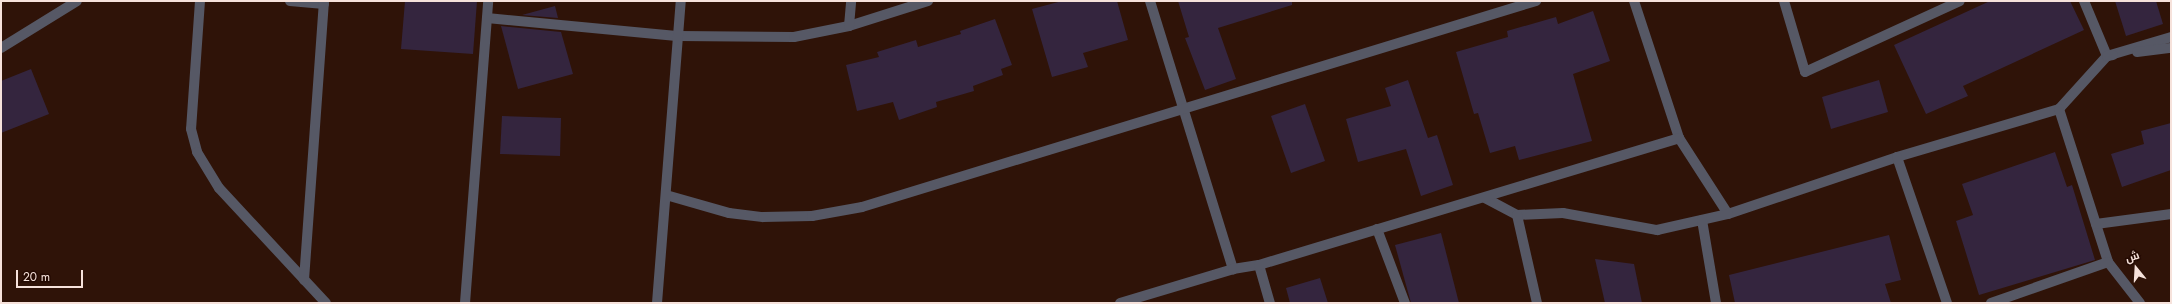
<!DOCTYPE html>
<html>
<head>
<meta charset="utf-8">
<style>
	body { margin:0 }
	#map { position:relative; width:2172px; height:304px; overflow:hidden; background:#2f1308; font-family:Jost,Cairo,sans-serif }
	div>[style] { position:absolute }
	.building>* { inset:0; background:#34253e }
	.street>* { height:10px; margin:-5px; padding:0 5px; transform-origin:5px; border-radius:5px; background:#565865 }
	span { translate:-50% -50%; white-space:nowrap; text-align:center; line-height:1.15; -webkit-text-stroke:4px #240a02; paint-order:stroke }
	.frame { position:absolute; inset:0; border:2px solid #f6e2db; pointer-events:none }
	.north { position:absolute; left:2116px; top:248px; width:40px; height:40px; -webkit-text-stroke:3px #240a02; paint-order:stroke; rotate:342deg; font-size:11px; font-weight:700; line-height:16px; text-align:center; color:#f6e2db }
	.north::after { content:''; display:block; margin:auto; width:14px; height:18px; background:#f6e2db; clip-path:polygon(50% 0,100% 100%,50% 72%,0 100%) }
	.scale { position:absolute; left:16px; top:270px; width:67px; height:18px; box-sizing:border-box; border:2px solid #f6e2db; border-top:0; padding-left:5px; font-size:12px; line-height:14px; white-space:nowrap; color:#f6e2db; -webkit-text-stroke:3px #240a02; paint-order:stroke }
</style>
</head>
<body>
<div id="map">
	<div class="building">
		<i style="clip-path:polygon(405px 1px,477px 1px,473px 54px,401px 49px)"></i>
		<i style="clip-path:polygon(1062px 1px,1117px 1px,1128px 40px,1083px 53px,1088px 67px,1052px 77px,1032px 9px)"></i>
		<i style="clip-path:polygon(1178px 1px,1292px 1px,1292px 5px,1218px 28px,1236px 79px,1205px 90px,1185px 38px,1189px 37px)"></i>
		<i style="clip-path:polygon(1990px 1px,2070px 1px,2084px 30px,1963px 86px,1968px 96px,1926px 114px,1894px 45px)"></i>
		<i style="clip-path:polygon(2115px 1px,2156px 1px,2163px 24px,2126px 36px)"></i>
		<i style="clip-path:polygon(555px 6px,558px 18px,522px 15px)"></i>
		<i style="clip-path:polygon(1593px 11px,1610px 61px,1573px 74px,1592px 141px,1519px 160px,1515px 146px,1490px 153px,1478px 113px,1474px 114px,1456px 52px,1508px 37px,1507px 31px,1556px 17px,1558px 24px)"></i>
		<i style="clip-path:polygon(995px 19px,1012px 65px,1001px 69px,1003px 75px,973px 86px,974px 91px,936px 102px,937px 107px,899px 120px,893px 102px,857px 111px,846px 65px,879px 57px,877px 52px,916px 40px,918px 47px,961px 34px,960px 31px)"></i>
		<i style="clip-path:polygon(501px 26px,561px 32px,573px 74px,518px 89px)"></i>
		<i style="clip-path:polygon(31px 69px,49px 114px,1px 133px,1px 81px)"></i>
		<i style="clip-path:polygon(1408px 80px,1428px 138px,1437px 135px,1453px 185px,1421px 196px,1406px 149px,1358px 162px,1346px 119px,1391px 106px,1385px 88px)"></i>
		<i style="clip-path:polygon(1879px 80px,1888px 112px,1831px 129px,1822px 97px)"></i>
		<i style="clip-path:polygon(1305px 104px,1325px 161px,1291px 173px,1271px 116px)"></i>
		<i style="clip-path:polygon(502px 116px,561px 118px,560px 156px,500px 154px)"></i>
		<i style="clip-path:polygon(2171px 123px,2171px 170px,2122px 187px,2111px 154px,2144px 144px,2141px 131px)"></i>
		<i style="clip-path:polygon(2055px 152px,2067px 187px,2072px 185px,2095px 260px,1979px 295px,1956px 221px,1973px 215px,1962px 184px)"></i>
		<i style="clip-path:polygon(1441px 233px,1459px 303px,1411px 303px,1395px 245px)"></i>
		<i style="clip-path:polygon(1889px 235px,1901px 280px,1885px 284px,1891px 303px,1735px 303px,1729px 275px)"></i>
		<i style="clip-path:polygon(1595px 259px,1634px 264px,1642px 303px,1605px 303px)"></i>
		<i style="clip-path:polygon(1320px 278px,1328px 303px,1290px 303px,1286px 288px)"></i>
	</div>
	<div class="street">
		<i style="left:200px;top:1px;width:128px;rotate:94deg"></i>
		<i style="left:191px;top:129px;width:24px;rotate:75deg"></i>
		<i style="left:197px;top:152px;width:42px;rotate:58.6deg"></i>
		<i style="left:219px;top:188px;width:157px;rotate:47.1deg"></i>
		<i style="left:290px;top:1px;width:34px;rotate:5deg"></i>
		<i style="left:1150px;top:1px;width:281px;rotate:72.8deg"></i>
		<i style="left:1634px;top:1px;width:144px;rotate:71.8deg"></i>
		<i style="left:1679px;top:138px;width:90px;rotate:57.2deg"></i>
		<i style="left:1728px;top:214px;width:178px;rotate:-18.6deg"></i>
		<i style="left:1897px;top:157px;width:169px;rotate:-16.5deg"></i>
		<i style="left:2059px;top:109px;width:72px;rotate:-47.8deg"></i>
		<i style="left:2107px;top:56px;width:67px;rotate:-16.5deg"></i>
		<i style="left:1784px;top:1px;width:74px;rotate:73.5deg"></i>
		<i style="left:1805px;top:72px;width:170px;rotate:-24.6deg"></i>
		<i style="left:2084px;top:1px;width:60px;rotate:67.3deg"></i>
		<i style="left:2107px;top:56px;width:6px;rotate:-9deg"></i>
		<i style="left:487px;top:18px;width:193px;rotate:5.4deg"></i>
		<i style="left:679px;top:36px;width:115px;rotate:0.5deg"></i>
		<i style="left:794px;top:37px;width:56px;rotate:-11.3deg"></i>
		<i style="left:849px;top:26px;width:83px;rotate:-17.6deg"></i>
		<i style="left:849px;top:26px;width:25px;rotate:-85deg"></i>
		<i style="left:1px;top:48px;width:89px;rotate:-31.7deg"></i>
		<i style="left:2137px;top:52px;width:34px;rotate:-7deg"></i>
		<i style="left:2059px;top:109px;width:161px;rotate:72.2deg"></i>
		<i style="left:2108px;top:262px;width:52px;rotate:52deg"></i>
		<i style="left:1897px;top:157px;width:154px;rotate:71.1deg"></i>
		<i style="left:666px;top:195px;width:66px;rotate:15.9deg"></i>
		<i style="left:729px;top:213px;width:34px;rotate:7deg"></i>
		<i style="left:763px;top:217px;width:49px;rotate:-1.2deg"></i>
		<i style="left:812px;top:216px;width:51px;rotate:-10.2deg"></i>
		<i style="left:862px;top:207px;width:705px;rotate:-17deg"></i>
		<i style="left:1485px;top:198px;width:36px;rotate:28deg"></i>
		<i style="left:1517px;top:215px;width:46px;rotate:-2.5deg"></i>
		<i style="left:1563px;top:213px;width:96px;rotate:10.3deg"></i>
		<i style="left:1657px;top:230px;width:73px;rotate:-12.7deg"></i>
		<i style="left:1517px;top:215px;width:90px;rotate:77.2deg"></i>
		<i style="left:1702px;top:220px;width:84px;rotate:80.4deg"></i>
		<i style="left:2096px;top:224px;width:76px;rotate:-7.6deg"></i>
		<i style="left:1377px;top:229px;width:79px;rotate:69.3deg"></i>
		<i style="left:1259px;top:265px;width:40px;rotate:74deg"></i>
		<i style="left:304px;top:280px;width:280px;rotate:-85.9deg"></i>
		<i style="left:465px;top:303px;width:303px;rotate:-85.6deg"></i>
		<i style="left:657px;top:303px;width:303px;rotate:-85.5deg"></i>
		<i style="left:1120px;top:303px;width:118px;rotate:-16.7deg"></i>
		<i style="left:1233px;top:269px;width:26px;rotate:-9deg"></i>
		<i style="left:1259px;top:265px;width:439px;rotate:-16.8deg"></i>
		<i style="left:1991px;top:303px;width:124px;rotate:-19.3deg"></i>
	</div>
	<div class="frame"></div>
	<div class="north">ش</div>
	<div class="scale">20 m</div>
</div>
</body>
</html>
